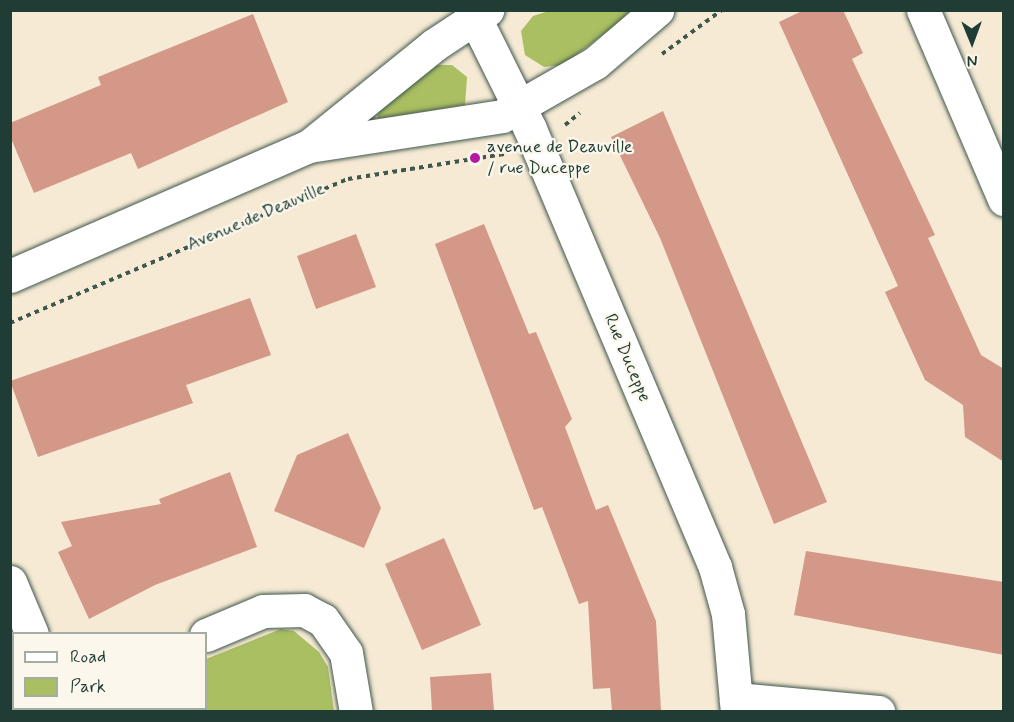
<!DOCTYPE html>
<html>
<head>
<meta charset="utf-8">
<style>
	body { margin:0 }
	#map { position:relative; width:1014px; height:722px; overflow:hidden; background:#f6ead4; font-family:Mynerve,sans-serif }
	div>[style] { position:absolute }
	.green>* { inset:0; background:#aabe62 }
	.building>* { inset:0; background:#d49889 }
	.path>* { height:4px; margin-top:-2px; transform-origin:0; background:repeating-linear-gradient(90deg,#3f574c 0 4.5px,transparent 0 9px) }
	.roads { filter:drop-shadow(0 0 2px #3f574c) drop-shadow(0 0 2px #3f574c) }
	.minor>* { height:33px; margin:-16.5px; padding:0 16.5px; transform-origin:16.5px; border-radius:16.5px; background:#fff }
	.dots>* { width:16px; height:16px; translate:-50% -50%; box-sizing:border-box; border:3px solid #fbf7ec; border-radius:50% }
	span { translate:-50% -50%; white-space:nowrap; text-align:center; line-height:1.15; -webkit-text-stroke:4.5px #fbf7ec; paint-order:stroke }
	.poi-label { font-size:18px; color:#1f3d34 }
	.left { translate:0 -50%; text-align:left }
	.street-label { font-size:18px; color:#1f3d34 }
	.frame { position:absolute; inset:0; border:12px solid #1f3d34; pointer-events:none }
	.legend { position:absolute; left:12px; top:632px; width:195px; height:78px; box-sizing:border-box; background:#fbf7ec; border:2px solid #a3ada2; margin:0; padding:8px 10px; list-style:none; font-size:18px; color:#1f3d34 }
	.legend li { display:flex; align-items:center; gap:12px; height:30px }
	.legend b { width:30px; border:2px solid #a3ada2 }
	.north { position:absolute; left:942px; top:12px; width:60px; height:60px; -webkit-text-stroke:4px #fbf7ec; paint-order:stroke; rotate:179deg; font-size:16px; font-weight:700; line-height:24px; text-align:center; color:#1f3d34 }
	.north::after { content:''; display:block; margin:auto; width:21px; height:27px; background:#1f3d34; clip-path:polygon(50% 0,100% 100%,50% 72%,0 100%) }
</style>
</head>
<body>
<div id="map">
	<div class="green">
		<i style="clip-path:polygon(552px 10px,634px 11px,563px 65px,544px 67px,525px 55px,521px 31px,533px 16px)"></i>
		<i style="clip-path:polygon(435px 65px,452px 65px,467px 77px,465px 105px,378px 119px,377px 111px)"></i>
		<i style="clip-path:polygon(281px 629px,294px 631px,319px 652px,328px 667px,334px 711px,107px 711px,206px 708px,206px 659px)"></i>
	</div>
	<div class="building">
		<i style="clip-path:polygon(804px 10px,843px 10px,863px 53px,852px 59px,935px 235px,928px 238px,981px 355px,1004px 369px,1004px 462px,965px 437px,963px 405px,925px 380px,885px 292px,898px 286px,779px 22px)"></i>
		<i style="clip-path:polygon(253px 14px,288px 102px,138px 169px,131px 153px,34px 193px,10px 136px,10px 123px,101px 85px,98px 77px)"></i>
		<i style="clip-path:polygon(663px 111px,827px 502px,774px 524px,660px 238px,611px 137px)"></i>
		<i style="clip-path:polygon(484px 224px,529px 334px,536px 332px,572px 419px,565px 427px,596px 510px,608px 505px,656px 621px,661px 711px,612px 711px,610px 688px,593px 689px,588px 601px,579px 604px,542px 507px,534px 510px,435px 244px)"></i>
		<i style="clip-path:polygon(356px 234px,376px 287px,316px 309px,297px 256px)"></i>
		<i style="clip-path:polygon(250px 298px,271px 355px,186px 385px,193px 403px,38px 457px,10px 381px)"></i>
		<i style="clip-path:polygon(348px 433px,381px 508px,364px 548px,274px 511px,297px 455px)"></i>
		<i style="clip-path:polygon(230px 472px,257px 547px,155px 585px,89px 619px,58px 552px,72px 546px,61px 522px,161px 504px,159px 499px)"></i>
		<i style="clip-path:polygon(444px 538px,481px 625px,422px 650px,385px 564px)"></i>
		<i style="clip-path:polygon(806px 551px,1004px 582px,1004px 655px,794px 615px)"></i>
		<i style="clip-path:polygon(491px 673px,494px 711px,432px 711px,430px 677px)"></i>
	</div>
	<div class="path">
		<i style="left:662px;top:54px;width:74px;rotate:-36.3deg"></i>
		<i style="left:565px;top:125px;width:19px;rotate:-39deg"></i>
		<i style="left:10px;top:323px;width:367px;rotate:-23.1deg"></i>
		<i style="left:348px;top:179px;width:158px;rotate:-9.1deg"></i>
	</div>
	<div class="roads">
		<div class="minor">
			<i style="left:471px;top:10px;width:133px;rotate:63.6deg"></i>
			<i style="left:530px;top:129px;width:475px;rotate:67.1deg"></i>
			<i style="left:715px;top:567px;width:49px;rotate:74.5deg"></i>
			<i style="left:728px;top:614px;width:98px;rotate:84.8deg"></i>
			<i style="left:923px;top:10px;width:206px;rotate:66.8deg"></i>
			<i style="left:309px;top:146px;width:161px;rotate:-38.9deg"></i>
			<i style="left:434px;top:45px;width:64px;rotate:-33.4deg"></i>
			<i style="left:10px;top:276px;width:326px;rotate:-23.5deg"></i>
			<i style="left:309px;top:146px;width:195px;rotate:-8.8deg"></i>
			<i style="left:502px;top:116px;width:107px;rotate:-29.7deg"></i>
			<i style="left:595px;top:63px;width:82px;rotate:-40.5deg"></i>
			<i style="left:10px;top:582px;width:56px;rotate:67.1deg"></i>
			<i style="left:206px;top:635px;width:62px;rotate:-22.8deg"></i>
			<i style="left:263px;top:611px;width:41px;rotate:-1.4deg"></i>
			<i style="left:304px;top:610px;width:21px;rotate:28deg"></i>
			<i style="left:323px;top:620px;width:40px;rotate:55.1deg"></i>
			<i style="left:346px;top:653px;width:60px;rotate:80.4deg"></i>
			<i style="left:736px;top:699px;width:143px;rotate:5.2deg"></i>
			<i style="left:64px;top:708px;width:4px;rotate:76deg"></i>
		</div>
	</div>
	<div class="dots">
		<i style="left:475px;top:158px;background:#b5179e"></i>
	</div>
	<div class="poi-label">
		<span class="left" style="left:487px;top:158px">avenue de Deauville<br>/ rue Duceppe</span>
	</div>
	<div class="street-label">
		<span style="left:256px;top:217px;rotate:-23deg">Avenue de Deauville</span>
		<span style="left:627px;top:358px;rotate:67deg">Rue Duceppe</span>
	</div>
	<div class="frame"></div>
	<ul class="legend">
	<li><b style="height:8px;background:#fff"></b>Road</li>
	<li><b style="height:16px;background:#aabe62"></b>Park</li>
	</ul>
	<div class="north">N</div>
</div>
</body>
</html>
